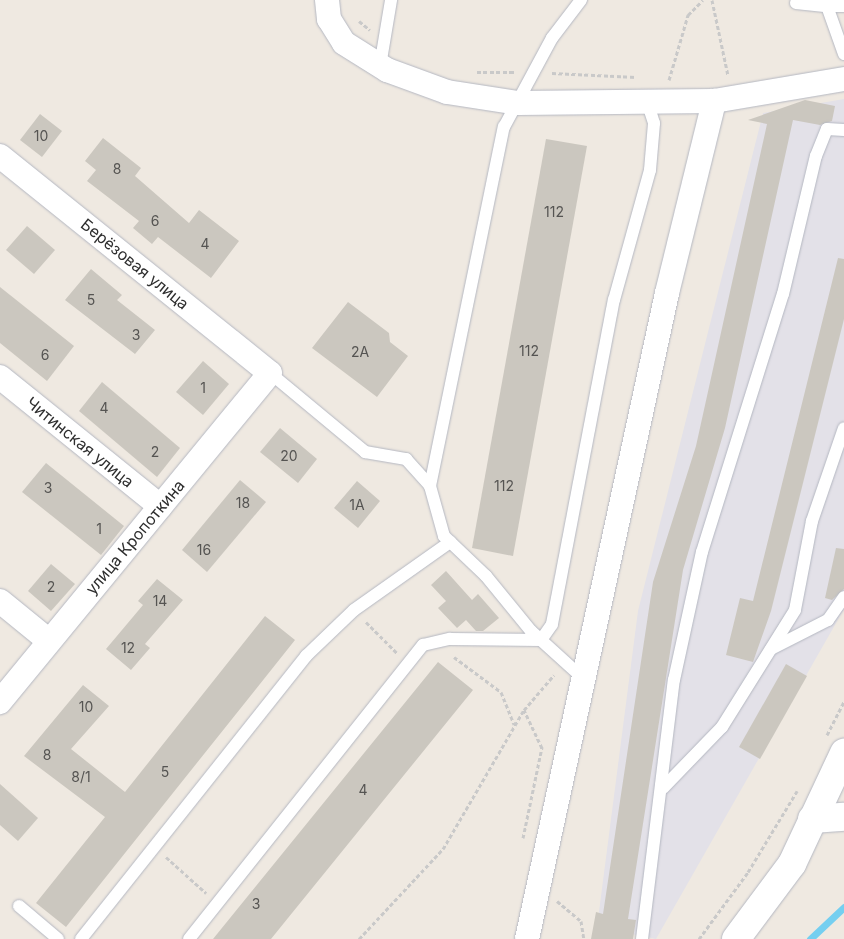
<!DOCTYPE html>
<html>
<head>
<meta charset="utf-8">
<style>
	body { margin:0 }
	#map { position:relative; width:844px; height:939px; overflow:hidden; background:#efe9e1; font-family:Inter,sans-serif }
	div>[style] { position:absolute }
	.industrial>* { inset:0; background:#e3e1e8 }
	.stream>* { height:7px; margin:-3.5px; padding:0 3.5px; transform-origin:3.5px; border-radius:3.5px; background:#75cff0 }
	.building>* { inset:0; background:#cbc7bf }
	.path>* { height:3px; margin-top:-1.5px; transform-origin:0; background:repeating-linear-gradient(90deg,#c9c9c9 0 4px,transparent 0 6.5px) }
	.roads { filter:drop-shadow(0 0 1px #b4b7c1) drop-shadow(0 0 1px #b4b7c1) }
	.service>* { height:12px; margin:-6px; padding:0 6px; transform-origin:6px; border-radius:6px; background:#fff }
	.minor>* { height:24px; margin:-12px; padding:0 12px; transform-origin:12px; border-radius:12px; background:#fff }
	.tertiary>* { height:28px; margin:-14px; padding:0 14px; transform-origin:14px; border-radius:14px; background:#fff }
	.secondary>* { height:28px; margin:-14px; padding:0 14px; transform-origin:14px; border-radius:14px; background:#fff }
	span { translate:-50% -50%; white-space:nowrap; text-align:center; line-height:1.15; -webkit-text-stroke:4px #fff; paint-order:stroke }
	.number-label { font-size:14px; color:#555452 }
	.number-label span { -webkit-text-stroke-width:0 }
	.street-label { font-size:16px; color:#2e2e2e }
</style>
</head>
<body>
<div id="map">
	<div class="industrial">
		<i style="clip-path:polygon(844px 99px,844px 609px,656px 939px,597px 927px,638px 611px,763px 113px)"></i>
	</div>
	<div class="stream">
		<i style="left:810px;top:939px;width:47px;rotate:-43.3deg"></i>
	</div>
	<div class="building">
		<i style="clip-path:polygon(805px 100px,835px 106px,832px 121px,820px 125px,793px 120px,725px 428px,683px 570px,628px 919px,636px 920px,633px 939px,591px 939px,596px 912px,603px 914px,653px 582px,696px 446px,767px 124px,748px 120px)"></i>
		<i style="clip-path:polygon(40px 114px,62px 131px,42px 157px,20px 140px)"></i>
		<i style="clip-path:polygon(103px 138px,141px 168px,135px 176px,189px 223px,199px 210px,239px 241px,211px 278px,158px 237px,152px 244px,133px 228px,139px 221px,87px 181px,96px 170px,85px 161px)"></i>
		<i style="clip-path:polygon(546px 139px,587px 146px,513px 556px,472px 548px)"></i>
		<i style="clip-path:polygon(27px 226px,55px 250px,34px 274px,6px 250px)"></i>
		<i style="clip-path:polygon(838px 258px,844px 259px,844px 319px,771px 611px,753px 662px,726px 655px,740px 598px,753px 601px)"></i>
		<i style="clip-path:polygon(91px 269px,122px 295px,117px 300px,155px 330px,135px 354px,65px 300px)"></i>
		<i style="clip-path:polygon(0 287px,74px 346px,47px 381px,0 343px)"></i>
		<i style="clip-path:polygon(348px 302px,389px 333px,390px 342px,408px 356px,377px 397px,312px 348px)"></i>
		<i style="clip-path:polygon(203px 361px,229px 384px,203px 415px,176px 392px)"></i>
		<i style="clip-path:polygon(102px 382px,180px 448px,157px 477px,79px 411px)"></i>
		<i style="clip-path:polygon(280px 428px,317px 459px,298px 483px,260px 452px)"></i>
		<i style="clip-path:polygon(46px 463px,124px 526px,101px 555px,22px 492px)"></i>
		<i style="clip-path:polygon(240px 480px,266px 502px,207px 572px,182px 550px)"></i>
		<i style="clip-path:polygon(357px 481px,380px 501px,358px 528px,334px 508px)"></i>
		<i style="clip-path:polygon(836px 548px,844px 549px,844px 589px,832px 600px,825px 598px)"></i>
		<i style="clip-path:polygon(51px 564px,75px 584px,51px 611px,28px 591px)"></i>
		<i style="clip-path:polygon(446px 571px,472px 600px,478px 594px,499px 618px,483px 631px,476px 631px,466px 620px,457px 628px,438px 608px,446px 601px,431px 585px)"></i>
		<i style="clip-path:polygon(157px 579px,183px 600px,145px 644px,150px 648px,131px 670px,106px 649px,143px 605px,138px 601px)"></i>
		<i style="clip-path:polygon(265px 616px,295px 640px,66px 927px,36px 903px,105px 817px,24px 756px,83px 685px,109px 706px,71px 749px,125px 792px)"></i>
		<i style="clip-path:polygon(438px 662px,473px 690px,288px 918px,271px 939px,213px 939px)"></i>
		<i style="clip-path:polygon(786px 664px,807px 676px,760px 759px,739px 747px)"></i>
		<i style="clip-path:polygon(0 784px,38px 818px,18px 841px,0 825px)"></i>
	</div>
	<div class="path">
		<i style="left:712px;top:0;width:77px;rotate:78deg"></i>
		<i style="left:359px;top:21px;width:14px;rotate:39deg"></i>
		<i style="left:477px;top:72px;width:37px"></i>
		<i style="left:552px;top:73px;width:84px;rotate:2.7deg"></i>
		<i style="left:669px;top:80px;width:68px;rotate:-73.7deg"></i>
		<i style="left:688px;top:15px;width:21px;rotate:-45deg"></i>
		<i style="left:366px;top:622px;width:44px;rotate:45deg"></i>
		<i style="left:454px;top:657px;width:59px;rotate:36.7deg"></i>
		<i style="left:501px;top:692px;width:35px;rotate:68deg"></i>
		<i style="left:827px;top:735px;width:37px;rotate:-63deg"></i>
		<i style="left:542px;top:748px;width:42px;rotate:-115.3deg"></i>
		<i style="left:524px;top:710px;width:46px;rotate:-49.4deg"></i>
		<i style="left:523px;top:838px;width:93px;rotate:-78.2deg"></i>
		<i style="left:166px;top:857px;width:54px;rotate:42deg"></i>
		<i style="left:557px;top:901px;width:31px;rotate:40deg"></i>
		<i style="left:581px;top:921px;width:18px;rotate:81deg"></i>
		<i style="left:359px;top:939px;width:123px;rotate:-47deg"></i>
		<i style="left:443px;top:849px;width:161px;rotate:-59.8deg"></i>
		<i style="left:699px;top:939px;width:83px;rotate:-53.8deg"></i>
		<i style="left:748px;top:872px;width:95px;rotate:-58.8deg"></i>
	</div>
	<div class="roads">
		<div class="service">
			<i style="left:796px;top:3px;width:31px;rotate:6deg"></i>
			<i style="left:844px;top:6px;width:17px;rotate:180deg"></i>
			<i style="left:827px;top:6px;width:51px;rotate:70.5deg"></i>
			<i style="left:380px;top:66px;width:67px;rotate:-80.5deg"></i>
			<i style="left:270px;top:373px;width:124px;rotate:39.7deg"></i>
			<i style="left:365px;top:452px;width:42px;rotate:9.7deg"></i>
			<i style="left:406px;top:459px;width:36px;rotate:48deg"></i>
			<i style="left:430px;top:486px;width:52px;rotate:74.4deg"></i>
			<i style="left:444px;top:536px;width:58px;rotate:43.6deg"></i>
			<i style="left:486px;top:576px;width:71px;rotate:50.7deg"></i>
			<i style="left:531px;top:631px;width:72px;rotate:42.2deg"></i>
			<i style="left:430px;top:486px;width:367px;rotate:-78.4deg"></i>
			<i style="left:504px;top:127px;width:101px;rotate:-61.7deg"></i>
			<i style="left:552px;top:38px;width:48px;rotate:-52.7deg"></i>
			<i style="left:771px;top:649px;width:64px;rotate:-27deg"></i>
			<i style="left:828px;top:620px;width:28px;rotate:-55deg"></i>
			<i style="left:663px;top:788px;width:85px;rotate:-46deg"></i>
			<i style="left:722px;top:727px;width:138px;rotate:-58deg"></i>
			<i style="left:795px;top:610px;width:91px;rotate:-79.2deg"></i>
			<i style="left:812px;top:521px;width:98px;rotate:-71deg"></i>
			<i style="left:19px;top:906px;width:51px;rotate:40.2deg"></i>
			<i style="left:81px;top:939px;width:362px;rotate:-51.5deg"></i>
			<i style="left:306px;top:656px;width:66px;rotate:-43.8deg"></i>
			<i style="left:354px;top:610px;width:118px;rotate:-35.3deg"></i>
			<i style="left:189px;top:939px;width:376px;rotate:-51.5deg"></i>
			<i style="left:423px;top:645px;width:28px;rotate:-13deg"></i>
			<i style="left:450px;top:639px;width:91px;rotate:0.6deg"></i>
			<i style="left:541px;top:640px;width:19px;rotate:-55deg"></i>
			<i style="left:552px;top:624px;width:330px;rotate:-79.2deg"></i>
			<i style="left:614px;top:300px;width:135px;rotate:-74.5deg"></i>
			<i style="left:650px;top:170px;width:47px;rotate:-85.1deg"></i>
			<i style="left:654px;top:123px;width:20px;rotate:-108deg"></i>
			<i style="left:642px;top:939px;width:261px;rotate:-83deg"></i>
			<i style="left:674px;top:680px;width:131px;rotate:-77.7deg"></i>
			<i style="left:702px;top:552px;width:270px;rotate:-72.6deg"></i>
			<i style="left:783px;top:294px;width:142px;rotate:-76.6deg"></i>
			<i style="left:816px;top:156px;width:29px;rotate:-68deg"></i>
			<i style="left:827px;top:129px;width:17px;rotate:3deg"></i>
		</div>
		<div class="minor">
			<i style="left:327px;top:0;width:19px;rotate:84deg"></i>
			<i style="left:329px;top:19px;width:28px;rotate:58deg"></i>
			<i style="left:344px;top:43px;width:51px;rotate:32.1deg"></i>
			<i style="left:387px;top:70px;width:64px;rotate:20.1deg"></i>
			<i style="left:447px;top:92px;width:72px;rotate:8.8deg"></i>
			<i style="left:518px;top:103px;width:196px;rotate:-0.6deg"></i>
			<i style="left:714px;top:101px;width:132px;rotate:-9.6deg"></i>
			<i style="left:0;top:156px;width:346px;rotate:38.8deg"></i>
			<i style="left:270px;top:373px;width:426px;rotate:129.4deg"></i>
			<i style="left:0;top:377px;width:206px;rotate:38.9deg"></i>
			<i style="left:0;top:601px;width:63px;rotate:39.2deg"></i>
			<i style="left:527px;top:939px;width:661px;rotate:-77.77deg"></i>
			<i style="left:667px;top:293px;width:198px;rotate:-76.2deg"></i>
		</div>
		<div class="tertiary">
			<i style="left:812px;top:819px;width:32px;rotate:-4deg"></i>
		</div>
		<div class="secondary">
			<i style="left:736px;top:939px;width:94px;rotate:-53.3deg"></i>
			<i style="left:792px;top:864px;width:123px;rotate:-64.9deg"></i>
		</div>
	</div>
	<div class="number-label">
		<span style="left:41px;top:136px">10</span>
		<span style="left:117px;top:169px">8</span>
		<span style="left:554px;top:212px">112</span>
		<span style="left:155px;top:221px">6</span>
		<span style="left:205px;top:244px">4</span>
		<span style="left:91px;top:300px">5</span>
		<span style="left:136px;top:335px">3</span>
		<span style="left:529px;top:351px">112</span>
		<span style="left:360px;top:352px">2А</span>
		<span style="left:45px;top:355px">6</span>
		<span style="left:203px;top:388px">1</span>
		<span style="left:104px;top:408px">4</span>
		<span style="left:155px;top:452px">2</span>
		<span style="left:289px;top:456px">20</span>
		<span style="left:504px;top:486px">112</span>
		<span style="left:48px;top:488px">3</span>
		<span style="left:243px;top:503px">18</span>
		<span style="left:357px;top:505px">1А</span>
		<span style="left:99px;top:529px">1</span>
		<span style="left:204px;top:550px">16</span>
		<span style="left:51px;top:587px">2</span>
		<span style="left:160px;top:601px">14</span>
		<span style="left:128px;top:648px">12</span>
		<span style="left:86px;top:707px">10</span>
		<span style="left:47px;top:755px">8</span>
		<span style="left:165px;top:772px">5</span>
		<span style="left:81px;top:777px">8/1</span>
		<span style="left:363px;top:790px">4</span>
		<span style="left:256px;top:904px">3</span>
	</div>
	<div class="street-label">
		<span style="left:135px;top:264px;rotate:39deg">Берёзовая улица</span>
		<span style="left:80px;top:442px;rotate:39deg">Читинская улица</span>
		<span style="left:135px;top:537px;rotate:-50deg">улица Кропоткина</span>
	</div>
</div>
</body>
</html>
